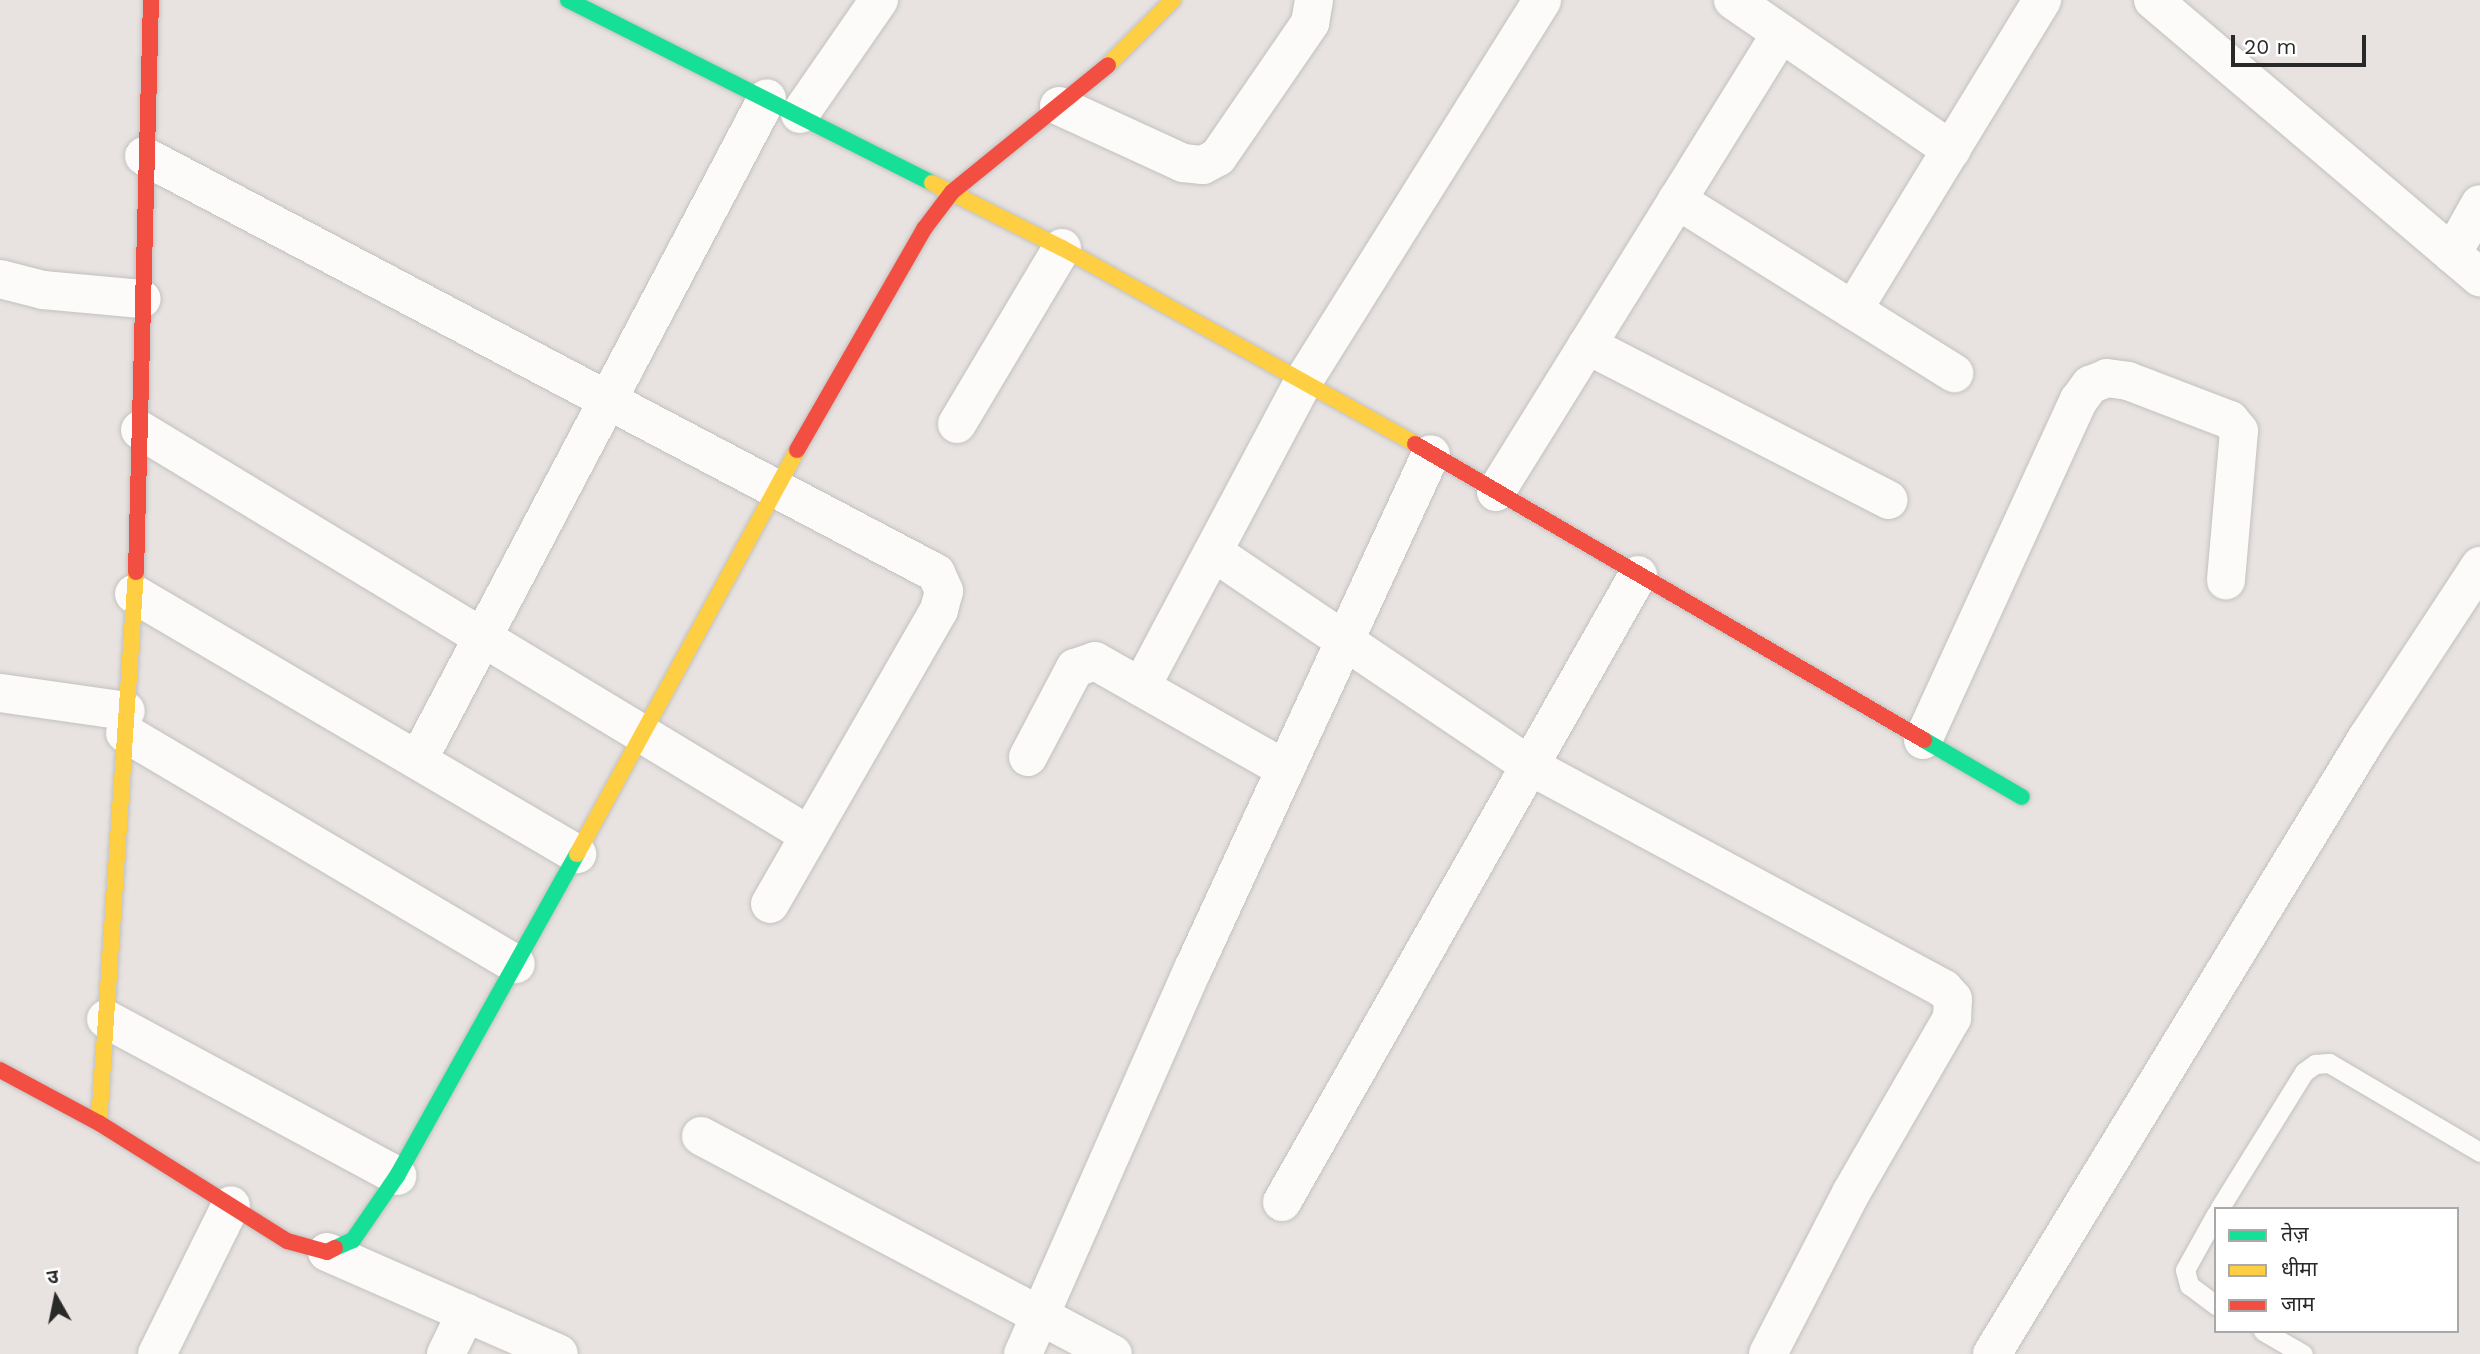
<!DOCTYPE html>
<html>
<head>
<meta charset="utf-8">
<style>
	body { margin:0 }
	#map { position:relative; width:2480px; height:1354px; overflow:hidden; background:#e8e3e0; font-family:"Work Sans","Noto Sans Devanagari",sans-serif }
	div>[style] { position:absolute }
	.roads { filter:drop-shadow(0 0 2px #c2c1c1) drop-shadow(0 0 2px #c2c1c1) }
	.lane>* { height:19px; margin:-9.5px; padding:0 9.5px; transform-origin:9.5px; border-radius:9.5px; background:#fcfbfa }
	.street>* { height:38px; margin:-19px; padding:0 19px; transform-origin:19px; border-radius:19px; background:#fcfbfa }
	.fast>* { height:16px; margin:-8px; padding:0 8px; transform-origin:8px; border-radius:8px; background:#16e098 }
	.slow>* { height:16px; margin:-8px; padding:0 8px; transform-origin:8px; border-radius:8px; background:#ffcf43 }
	.jam>* { height:16px; margin:-8px; padding:0 8px; transform-origin:8px; border-radius:8px; background:#f24e42 }
	span { translate:-50% -50%; white-space:nowrap; text-align:center; line-height:1.15; -webkit-text-stroke:5px #fff; paint-order:stroke }
	.legend { position:absolute; left:2214px; top:1207px; width:245px; height:126px; box-sizing:border-box; background:#fff; border:2px solid #a9a9a9; margin:0; padding:9px 12px; list-style:none; font-size:21px; color:#292929 }
	.legend li { display:flex; align-items:center; gap:14px; height:35px }
	.legend b { width:35px; border:2px solid #a9a9a9 }
	.north { position:absolute; left:21px; top:1263px; width:70px; height:70px; -webkit-text-stroke:5px #fff; paint-order:stroke; rotate:351deg; font-size:19px; font-weight:700; line-height:28px; text-align:center; color:#292929 }
	.north::after { content:''; display:block; margin:auto; width:24px; height:32px; background:#292929; clip-path:polygon(50% 0,100% 100%,50% 72%,0 100%) }
	.scale { position:absolute; left:2231px; top:35px; width:135px; height:32px; box-sizing:border-box; border:4px solid #292929; border-top:0; padding-left:9px; font-size:21px; line-height:24px; white-space:nowrap; color:#292929; -webkit-text-stroke:5px #fff; paint-order:stroke }
</style>
</head>
<body>
<div id="map">
	<div class="roads">
		<div class="lane">
			<i style="left:2219px;top:1209px;width:161px;rotate:-58.2deg"></i>
			<i style="left:2304px;top:1072px;width:14px;rotate:-36deg"></i>
			<i style="left:2315px;top:1064px;width:14px;rotate:-4deg"></i>
			<i style="left:2329px;top:1063px;width:175px;rotate:30.5deg"></i>
			<i style="left:2216px;top:1214px;width:64px;rotate:119deg"></i>
			<i style="left:2185px;top:1270px;width:16px;rotate:75deg"></i>
			<i style="left:2189px;top:1285px;width:34px;rotate:37deg"></i>
			<i style="left:2263px;top:1331px;width:46px;rotate:29.9deg"></i>
		</div>
		<div class="street">
			<i style="left:1733px;top:0;width:265px;rotate:34.5deg"></i>
			<i style="left:2153px;top:0;width:429px;rotate:40.3deg"></i>
			<i style="left:1059px;top:106px;width:136px;rotate:24.7deg"></i>
			<i style="left:1183px;top:163px;width:20px;rotate:6deg"></i>
			<i style="left:1203px;top:165px;width:17px;rotate:-28deg"></i>
			<i style="left:1218px;top:157px;width:163px;rotate:-55.5deg"></i>
			<i style="left:1310px;top:23px;width:23px;rotate:-80deg"></i>
			<i style="left:800px;top:114px;width:139px;rotate:-55.3deg"></i>
			<i style="left:144px;top:156px;width:895px;rotate:27.77deg"></i>
			<i style="left:936px;top:573px;width:20px;rotate:66deg"></i>
			<i style="left:944px;top:591px;width:20px;rotate:105deg"></i>
			<i style="left:939px;top:610px;width:339px;rotate:119.9deg"></i>
			<i style="left:1677px;top:200px;width:327px;rotate:32deg"></i>
			<i style="left:2452px;top:254px;width:57px;rotate:-60.8deg"></i>
			<i style="left:0;top:279px;width:44px;rotate:14.3deg"></i>
			<i style="left:43px;top:290px;width:99px;rotate:5.2deg"></i>
			<i style="left:1853px;top:310px;width:363px;rotate:-58.6deg"></i>
			<i style="left:1587px;top:345px;width:339px;rotate:27.2deg"></i>
			<i style="left:957px;top:424px;width:205px;rotate:-59.2deg"></i>
			<i style="left:140px;top:430px;width:782px;rotate:31.19deg"></i>
			<i style="left:1496px;top:492px;width:540px;rotate:-58.16deg"></i>
			<i style="left:1213px;top:552px;width:382px;rotate:34deg"></i>
			<i style="left:1530px;top:766px;width:470px;rotate:28.3deg"></i>
			<i style="left:1944px;top:989px;width:13px;rotate:48deg"></i>
			<i style="left:1953px;top:999px;width:19px;rotate:93deg"></i>
			<i style="left:1952px;top:1018px;width:202px;rotate:120deg"></i>
			<i style="left:1851px;top:1193px;width:181px;rotate:117.3deg"></i>
			<i style="left:134px;top:594px;width:514px;rotate:30.41deg"></i>
			<i style="left:1141px;top:687px;width:348px;rotate:-62deg"></i>
			<i style="left:1304px;top:380px;width:448px;rotate:-57.9deg"></i>
			<i style="left:0;top:693px;width:127px;rotate:8.1deg"></i>
			<i style="left:125px;top:733px;width:454px;rotate:30.6deg"></i>
			<i style="left:1923px;top:740px;width:374px;rotate:-65.4deg"></i>
			<i style="left:2079px;top:400px;width:19px;rotate:-54deg"></i>
			<i style="left:2090px;top:385px;width:18px;rotate:-22deg"></i>
			<i style="left:2107px;top:378px;width:21px;rotate:8deg"></i>
			<i style="left:2128px;top:381px;width:109px;rotate:20.9deg"></i>
			<i style="left:2230px;top:420px;width:14px;rotate:51deg"></i>
			<i style="left:2239px;top:431px;width:150px;rotate:95deg"></i>
			<i style="left:1028px;top:757px;width:101px;rotate:-62.2deg"></i>
			<i style="left:1075px;top:668px;width:21px;rotate:-19deg"></i>
			<i style="left:1095px;top:661px;width:219px;rotate:29.6deg"></i>
			<i style="left:418px;top:760px;width:748px;rotate:-62.2deg"></i>
			<i style="left:106px;top:1019px;width:331px;rotate:28.3deg"></i>
			<i style="left:701px;top:1136px;width:466px;rotate:27.9deg"></i>
			<i style="left:1282px;top:1202px;width:721px;rotate:-60.41deg"></i>
			<i style="left:327px;top:1252px;width:253px;rotate:23.7deg"></i>
			<i style="left:157px;top:1354px;width:166px;rotate:-63.6deg"></i>
			<i style="left:446px;top:1354px;width:46px;rotate:-64deg"></i>
			<i style="left:1023px;top:1354px;width:421px;rotate:-66.2deg"></i>
			<i style="left:1193px;top:969px;width:567px;rotate:-65.2deg"></i>
			<i style="left:1992px;top:1354px;width:721px;rotate:-58.67deg"></i>
			<i style="left:2367px;top:738px;width:206px;rotate:-56.7deg"></i>
		</div>
		<div class="fast">
			<i style="left:568px;top:0;width:407px;rotate:26.7deg"></i>
			<i style="left:1924px;top:740px;width:113px;rotate:30.2deg"></i>
			<i style="left:335px;top:1248px;width:20px;rotate:-24deg"></i>
			<i style="left:353px;top:1240px;width:78px;rotate:-55.5deg"></i>
			<i style="left:397px;top:1176px;width:369px;rotate:-60.8deg"></i>
		</div>
		<div class="slow">
			<i style="left:1108px;top:65px;width:92px;rotate:-45deg"></i>
			<i style="left:932px;top:183px;width:145px;rotate:26.6deg"></i>
			<i style="left:1062px;top:248px;width:404px;rotate:29deg"></i>
			<i style="left:577px;top:854px;width:460px;rotate:-61.4deg"></i>
			<i style="left:99px;top:1123px;width:552px;rotate:-86.16deg"></i>
		</div>
		<div class="jam">
			<i style="left:1415px;top:444px;width:589px;rotate:30.18deg"></i>
			<i style="left:797px;top:450px;width:255px;rotate:-60.1deg"></i>
			<i style="left:924px;top:229px;width:46px;rotate:-52.9deg"></i>
			<i style="left:952px;top:192px;width:201px;rotate:-39.1deg"></i>
			<i style="left:136px;top:572px;width:572px;rotate:-88.5deg"></i>
			<i style="left:0;top:1070px;width:112px;rotate:28.2deg"></i>
			<i style="left:99px;top:1123px;width:222px;rotate:32.1deg"></i>
			<i style="left:287px;top:1241px;width:41px;rotate:15.4deg"></i>
			<i style="left:327px;top:1252px;width:9px;rotate:-27deg"></i>
		</div>
	</div>
	<ul class="legend">
	<li><b style="height:9px;background:#16e098"></b>तेज़</li>
	<li><b style="height:9px;background:#ffcf43"></b>धीमा</li>
	<li><b style="height:9px;background:#f24e42"></b>जाम</li>
	</ul>
	<div class="north">उ</div>
	<div class="scale">20 m</div>
</div>
</body>
</html>
